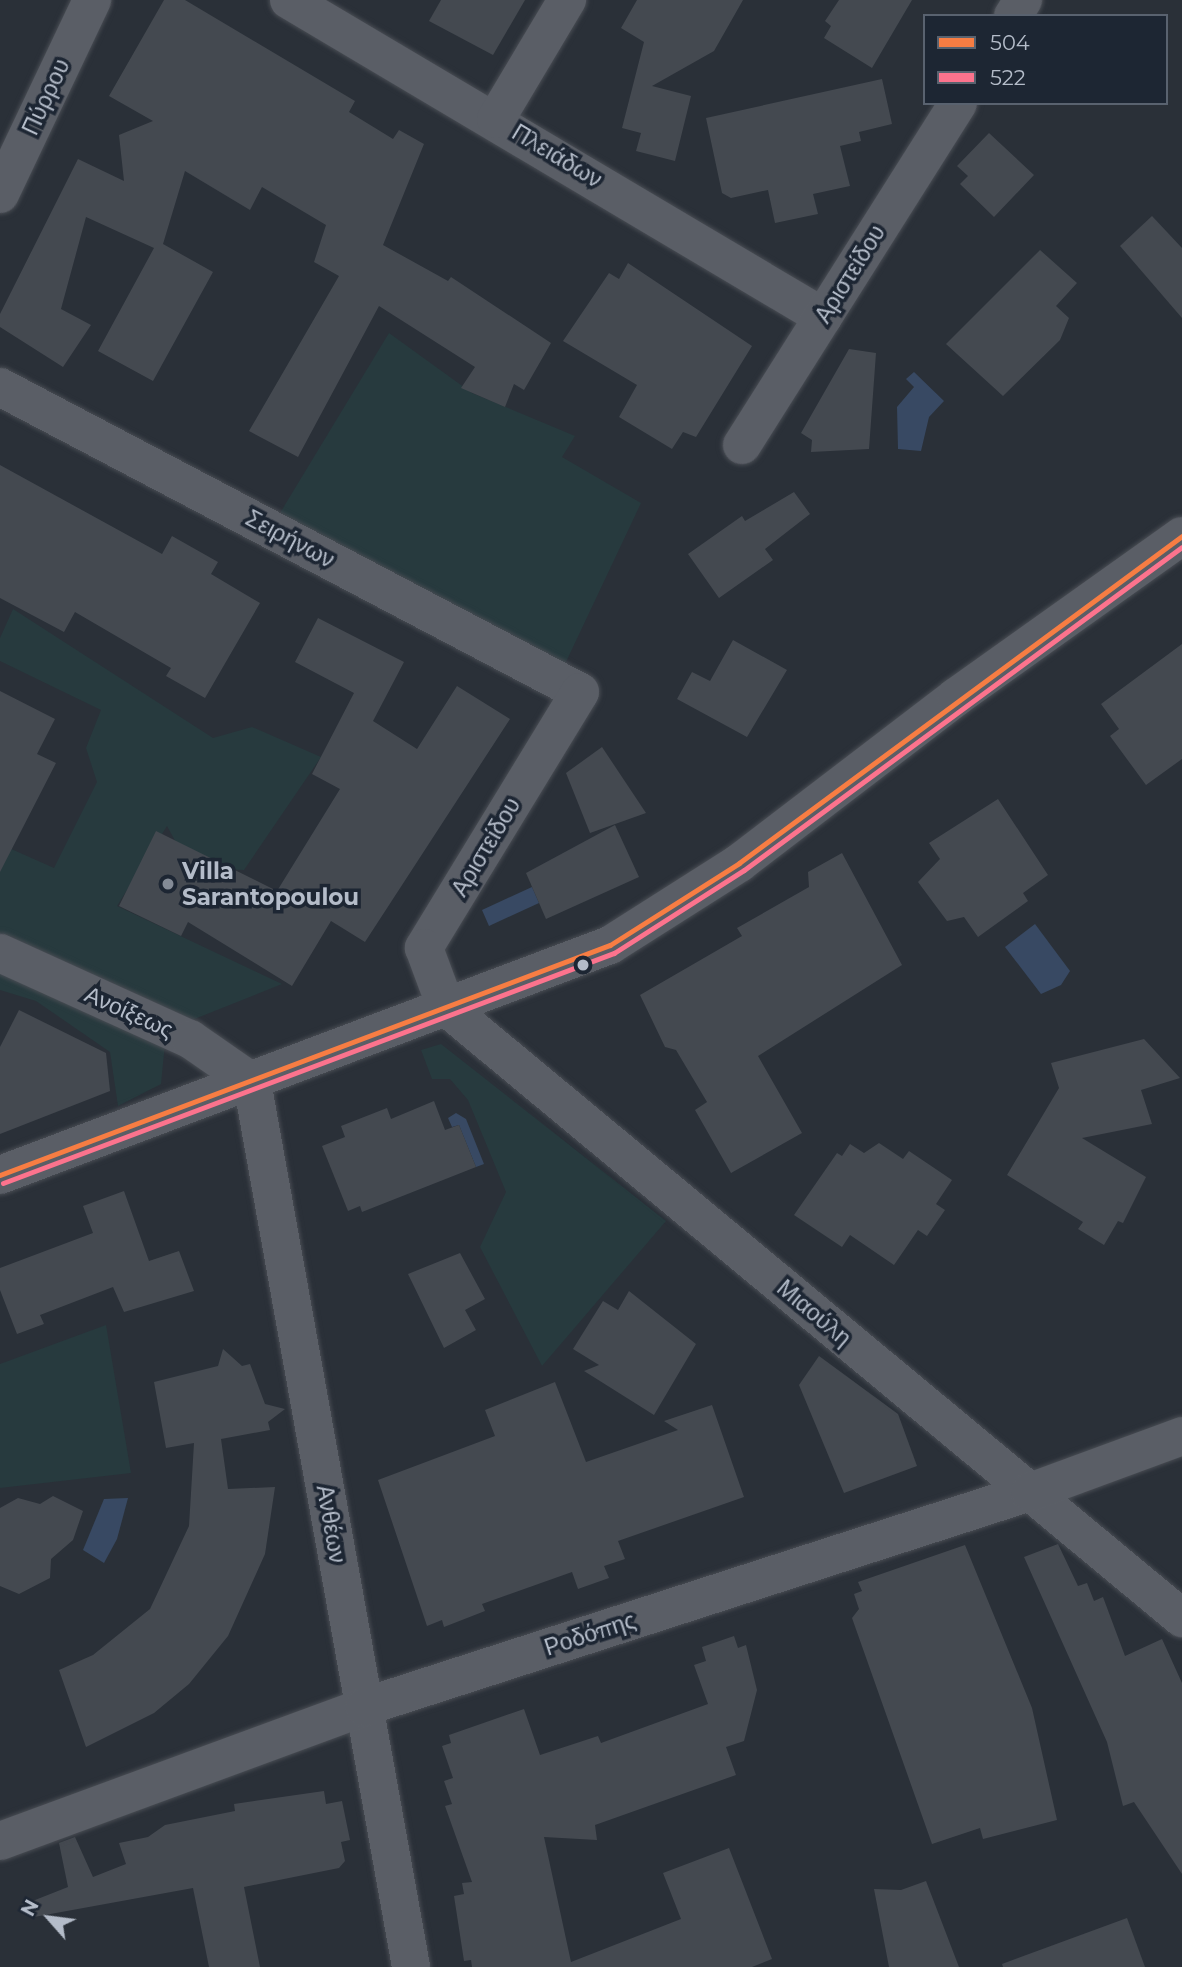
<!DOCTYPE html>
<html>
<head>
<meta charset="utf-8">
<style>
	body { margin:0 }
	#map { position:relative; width:1182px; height:1967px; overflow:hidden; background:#2a3038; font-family:Montserrat,sans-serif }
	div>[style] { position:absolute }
	.green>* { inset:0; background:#273a3e }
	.water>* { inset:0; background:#384963 }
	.building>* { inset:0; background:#444950 }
	.roads { filter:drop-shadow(0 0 2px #484c53) drop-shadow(0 0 2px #484c53) }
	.minor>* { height:38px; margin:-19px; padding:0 19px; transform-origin:19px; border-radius:19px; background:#5a5e66 }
	.tertiary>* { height:38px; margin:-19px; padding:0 19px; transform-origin:19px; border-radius:19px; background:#5a5e66 }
	.bus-1>* { height:5px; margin:-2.5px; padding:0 2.5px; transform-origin:2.5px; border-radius:2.5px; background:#f77d43 }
	.bus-2>* { height:5px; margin:-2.5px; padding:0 2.5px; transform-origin:2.5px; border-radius:2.5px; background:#fc738d }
	.dots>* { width:19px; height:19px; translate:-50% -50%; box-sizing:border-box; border:4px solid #1d2633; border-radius:50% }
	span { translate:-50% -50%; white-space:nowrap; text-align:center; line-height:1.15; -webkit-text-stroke:7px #1d2633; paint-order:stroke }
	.street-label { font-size:23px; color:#b4bcc9 }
	.poi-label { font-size:23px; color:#b4bcc9; font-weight:700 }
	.left { translate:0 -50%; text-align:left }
	.legend { position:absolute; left:923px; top:14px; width:245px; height:91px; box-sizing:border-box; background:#1d2633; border:2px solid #59626f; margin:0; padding:9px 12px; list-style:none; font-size:21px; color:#b4bcc9 }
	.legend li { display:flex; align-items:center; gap:14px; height:35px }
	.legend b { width:35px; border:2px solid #59626f }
	.north { position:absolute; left:14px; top:1883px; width:70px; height:70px; -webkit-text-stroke:5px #1d2633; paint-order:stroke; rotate:298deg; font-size:19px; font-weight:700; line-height:28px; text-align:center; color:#b4bcc9 }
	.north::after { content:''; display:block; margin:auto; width:24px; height:32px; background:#b4bcc9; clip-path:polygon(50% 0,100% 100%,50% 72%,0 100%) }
</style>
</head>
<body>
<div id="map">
	<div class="green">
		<i style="clip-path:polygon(389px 333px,472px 393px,575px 436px,562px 457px,641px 503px,565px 664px,280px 513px)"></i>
		<i style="clip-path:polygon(13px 609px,213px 738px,252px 727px,321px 757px,244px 870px,190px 868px,167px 826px,117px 906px,282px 984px,187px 1022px,0 940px,0 844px,54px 868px,97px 782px,86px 748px,101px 710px,0 661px,0 638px)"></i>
		<i style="clip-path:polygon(0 966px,165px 1043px,161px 1084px,118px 1106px,110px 1052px,36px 1001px,0 990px)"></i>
		<i style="clip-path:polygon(441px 1044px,666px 1221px,542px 1366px,480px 1247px,506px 1192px,468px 1100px,450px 1079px,432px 1079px,421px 1050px)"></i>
		<i style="clip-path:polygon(106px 1325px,131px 1473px,0 1488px,0 1364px)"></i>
	</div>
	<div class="water">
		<i style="clip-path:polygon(914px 372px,944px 401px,929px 417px,921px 451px,898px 449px,897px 407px,914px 387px,906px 379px)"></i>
		<i style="clip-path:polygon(532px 887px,539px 903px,489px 926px,482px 910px)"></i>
		<i style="clip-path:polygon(1035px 924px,1070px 971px,1061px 985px,1041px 994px,1005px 947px)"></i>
		<i style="clip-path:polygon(456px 1113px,466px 1119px,484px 1164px,476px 1167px,459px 1125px,452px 1127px,448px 1118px)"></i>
		<i style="clip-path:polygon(128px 1498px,117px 1539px,104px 1563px,83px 1550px,104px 1499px)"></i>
	</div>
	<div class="building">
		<i style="clip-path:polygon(164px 0,185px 0,355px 101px,349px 112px,393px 139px,399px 130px,424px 144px,383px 245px,448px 281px,451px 277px,551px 343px,524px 390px,514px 384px,505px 407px,461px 388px,475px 367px,379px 306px,298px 457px,249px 431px,339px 276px,314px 262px,326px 225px,262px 187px,250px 210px,185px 171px,163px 244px,213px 272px,153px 381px,98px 351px,154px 248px,86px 217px,61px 309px,91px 325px,63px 367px,0 327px,0 314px,78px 159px,124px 181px,119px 135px,153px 121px,109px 96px)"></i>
		<i style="clip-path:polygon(441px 0,525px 0,493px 55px,429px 21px)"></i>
		<i style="clip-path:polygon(637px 0,743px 0,714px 51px,652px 86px,691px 96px,675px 161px,636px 151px,641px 133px,622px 128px,644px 42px,621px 28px)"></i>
		<i style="clip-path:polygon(839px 0,912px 0,872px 68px,824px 38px,831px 26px,825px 21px)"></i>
		<i style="clip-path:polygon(882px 79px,892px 124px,859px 132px,861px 141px,840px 146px,850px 186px,813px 194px,818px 214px,775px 223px,768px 190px,731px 198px,722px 193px,706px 118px)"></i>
		<i style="clip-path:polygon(989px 133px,1034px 175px,994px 217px,960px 184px,968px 176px,957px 166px)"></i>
		<i style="clip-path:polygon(1152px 216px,1182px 248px,1182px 318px,1120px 246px)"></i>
		<i style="clip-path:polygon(1040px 250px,1077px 283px,1056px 306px,1069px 318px,1060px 340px,1003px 396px,946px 344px)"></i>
		<i style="clip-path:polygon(628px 263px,752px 346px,696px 437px,683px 432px,672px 449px,619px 417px,637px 385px,563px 341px,609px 273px,619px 279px)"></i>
		<i style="clip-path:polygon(849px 349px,876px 353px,869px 449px,811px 452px,812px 440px,801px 433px)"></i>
		<i style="clip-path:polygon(0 465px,162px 554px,172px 536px,218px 562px,211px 574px,260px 603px,205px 698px,166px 676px,171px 668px,75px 612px,64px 632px,0 598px)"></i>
		<i style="clip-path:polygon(794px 492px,810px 514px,765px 549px,773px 560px,719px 598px,688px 554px,742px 516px,745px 521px)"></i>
		<i style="clip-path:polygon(318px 618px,404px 662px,373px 721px,417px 749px,457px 686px,510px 719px,365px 942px,331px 921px,292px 986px,188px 922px,181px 936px,119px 906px,156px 831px,277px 891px,340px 789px,312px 774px,354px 693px,295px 662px)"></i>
		<i style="clip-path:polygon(733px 640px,787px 670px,747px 737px,677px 699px,692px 672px,710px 681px)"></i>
		<i style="clip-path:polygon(1182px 644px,1182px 759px,1146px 785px,1110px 736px,1119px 729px,1101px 704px)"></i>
		<i style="clip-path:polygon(0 691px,55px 719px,37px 754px,56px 763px,0 872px)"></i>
		<i style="clip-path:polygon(602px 747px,646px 813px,590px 833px,566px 773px)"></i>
		<i style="clip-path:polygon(998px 799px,1048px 875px,1023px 893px,1028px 901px,978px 937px,964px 917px,947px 921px,918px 882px,940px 859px,929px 843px)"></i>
		<i style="clip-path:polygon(615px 825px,639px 877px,546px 919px,526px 873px)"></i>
		<i style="clip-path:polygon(842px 853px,902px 965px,758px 1056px,802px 1133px,731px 1173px,695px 1110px,707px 1102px,676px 1050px,665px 1047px,640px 995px,742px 936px,737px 928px,809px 887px,808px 872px)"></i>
		<i style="clip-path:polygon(19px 1010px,106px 1053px,110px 1091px,0 1134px,0 1047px)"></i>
		<i style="clip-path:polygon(1144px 1039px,1180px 1078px,1141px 1090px,1152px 1124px,1082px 1138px,1146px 1177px,1123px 1223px,1118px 1221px,1104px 1245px,1078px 1229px,1083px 1222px,1007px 1175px,1059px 1088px,1051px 1063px)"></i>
		<i style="clip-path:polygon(434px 1101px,445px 1130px,459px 1125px,476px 1167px,362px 1212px,360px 1206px,348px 1211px,322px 1146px,345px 1137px,341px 1126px,387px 1108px,391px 1119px)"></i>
		<i style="clip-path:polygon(879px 1143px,903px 1159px,909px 1151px,952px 1180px,936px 1204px,945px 1210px,927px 1236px,918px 1230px,894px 1265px,850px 1235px,842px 1247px,794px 1215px,837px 1153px,842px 1156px,850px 1144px,864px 1153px)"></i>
		<i style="clip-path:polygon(124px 1191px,149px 1261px,179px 1251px,194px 1291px,124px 1312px,113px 1287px,40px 1315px,44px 1324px,17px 1334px,0 1290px,0 1268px,93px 1233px,83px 1206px)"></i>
		<i style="clip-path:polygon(460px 1253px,485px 1299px,465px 1310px,476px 1330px,444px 1348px,408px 1274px)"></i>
		<i style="clip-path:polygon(629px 1291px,696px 1344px,654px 1415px,584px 1371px,599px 1365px,573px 1349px,603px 1301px,618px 1310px)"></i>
		<i style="clip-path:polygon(223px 1349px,242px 1366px,250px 1364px,265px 1404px,285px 1409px,268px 1422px,270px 1430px,221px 1439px,228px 1489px,275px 1487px,265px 1554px,228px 1636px,189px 1684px,154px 1713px,86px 1747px,59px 1670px,93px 1655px,150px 1609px,189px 1526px,194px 1443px,166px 1448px,154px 1382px,218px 1366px)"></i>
		<i style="clip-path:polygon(819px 1356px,898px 1414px,917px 1466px,844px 1493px,799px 1385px)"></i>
		<i style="clip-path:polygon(555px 1382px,586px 1462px,678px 1430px,664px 1421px,712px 1405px,744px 1497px,618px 1541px,625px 1559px,604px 1566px,609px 1578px,578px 1589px,572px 1572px,482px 1604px,485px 1611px,444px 1627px,442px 1620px,427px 1626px,378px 1480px,495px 1436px,485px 1410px)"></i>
		<i style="clip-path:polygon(53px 1496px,83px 1511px,73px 1540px,51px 1559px,50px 1578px,19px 1594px,0 1586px,0 1508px,18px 1498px,40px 1504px)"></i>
		<i style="clip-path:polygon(1058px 1544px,1078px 1586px,1087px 1583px,1094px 1601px,1103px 1597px,1125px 1656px,1162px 1639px,1182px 1683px,1182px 1874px,1134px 1802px,1123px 1806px,1107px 1742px,1024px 1557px)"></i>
		<i style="clip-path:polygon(965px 1545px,1032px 1708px,1057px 1820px,983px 1839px,980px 1828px,932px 1844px,852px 1618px,859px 1609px,854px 1594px,862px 1591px,858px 1582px)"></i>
		<i style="clip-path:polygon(734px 1636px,738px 1648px,746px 1645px,757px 1690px,744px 1741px,726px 1747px,736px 1775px,595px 1825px,597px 1840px,544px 1837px,571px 1962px,681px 1919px,663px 1873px,729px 1848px,772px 1959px,752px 1967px,472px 1967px,471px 1960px,464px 1961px,454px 1896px,464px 1894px,462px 1883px,472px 1882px,445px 1806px,452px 1804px,444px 1781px,453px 1778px,442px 1746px,451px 1743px,449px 1735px,524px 1709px,540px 1755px,598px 1736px,601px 1743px,708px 1704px,694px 1665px,706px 1661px,702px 1647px)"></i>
		<i style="clip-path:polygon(324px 1791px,326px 1804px,342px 1801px,350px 1840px,341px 1842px,345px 1861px,339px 1868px,244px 1887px,260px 1967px,209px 1967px,193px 1888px,34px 1917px,30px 1902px,68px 1887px,59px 1843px,75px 1837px,93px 1877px,126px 1864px,119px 1843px,148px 1837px,165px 1825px,235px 1811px,234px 1804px)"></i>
		<i style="clip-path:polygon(926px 1881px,959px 1967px,889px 1967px,874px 1889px,901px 1890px)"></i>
		<i style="clip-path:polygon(1127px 1918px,1145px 1967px,1003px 1967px,1002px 1964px)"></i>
	</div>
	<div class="roads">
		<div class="minor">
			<i style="left:289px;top:0;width:621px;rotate:30.69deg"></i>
			<i style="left:1013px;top:16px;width:19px;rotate:-58deg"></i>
			<i style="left:496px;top:119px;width:139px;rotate:-59.2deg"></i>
			<i style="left:0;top:194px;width:215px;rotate:-64.6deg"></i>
			<i style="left:0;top:387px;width:655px;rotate:27.74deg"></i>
			<i style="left:580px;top:692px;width:300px;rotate:121.4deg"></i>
			<i style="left:424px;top:948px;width:63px;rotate:69.6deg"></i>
			<i style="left:446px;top:1007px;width:957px;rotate:39.7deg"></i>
			<i style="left:742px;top:445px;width:404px;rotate:-57.7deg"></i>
			<i style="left:0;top:953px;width:209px;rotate:24.4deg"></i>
			<i style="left:190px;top:1039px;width:75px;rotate:34.7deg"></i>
			<i style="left:252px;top:1082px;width:899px;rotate:79.81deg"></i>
			<i style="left:0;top:1841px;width:388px;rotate:-20.2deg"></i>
			<i style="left:364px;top:1707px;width:700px;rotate:-17.89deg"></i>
			<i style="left:1030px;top:1492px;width:162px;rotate:-20.2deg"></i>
		</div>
		<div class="tertiary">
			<i style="left:0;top:1175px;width:652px;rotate:-20.66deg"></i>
			<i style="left:610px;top:945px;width:153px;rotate:-32.4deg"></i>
			<i style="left:739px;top:863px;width:273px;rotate:-37.4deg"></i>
			<i style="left:956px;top:697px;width:277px;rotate:-35.5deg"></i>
		</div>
	</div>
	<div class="bus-1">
		<i style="left:0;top:1175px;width:652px;rotate:-20.66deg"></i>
		<i style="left:610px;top:945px;width:153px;rotate:-32.4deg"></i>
		<i style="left:739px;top:863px;width:551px;rotate:-36.43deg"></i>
	</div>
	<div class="bus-2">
		<i style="left:3px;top:1183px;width:653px;rotate:-20.63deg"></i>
		<i style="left:614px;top:953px;width:154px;rotate:-32.6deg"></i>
		<i style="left:744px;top:870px;width:544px;rotate:-36.41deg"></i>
	</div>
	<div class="dots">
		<i style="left:168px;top:884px;background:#848b96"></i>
		<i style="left:583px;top:965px;background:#b4bcc9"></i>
	</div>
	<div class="street-label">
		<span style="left:46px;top:97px;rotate:-65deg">Πύρρου</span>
		<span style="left:557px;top:156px;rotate:31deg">Πλειάδων</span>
		<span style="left:850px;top:274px;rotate:-58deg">Αριστείδου</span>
		<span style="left:290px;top:539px;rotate:28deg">Σειρήνων</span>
		<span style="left:486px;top:847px;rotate:-59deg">Αριστείδου</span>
		<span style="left:129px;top:1012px;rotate:24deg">Ανοίξεως</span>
		<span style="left:814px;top:1313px;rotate:40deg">Μιαούλη</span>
		<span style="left:331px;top:1524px;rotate:80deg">Ανθέων</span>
		<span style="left:590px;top:1634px;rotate:-18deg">Ροδόπης</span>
	</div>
	<div class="poi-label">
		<span class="left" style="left:182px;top:884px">Villa<br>Sarantopoulou</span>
	</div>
	<ul class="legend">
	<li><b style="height:9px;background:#f77d43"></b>504</li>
	<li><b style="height:9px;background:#fc738d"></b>522</li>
	</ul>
	<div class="north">N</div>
</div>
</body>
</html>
